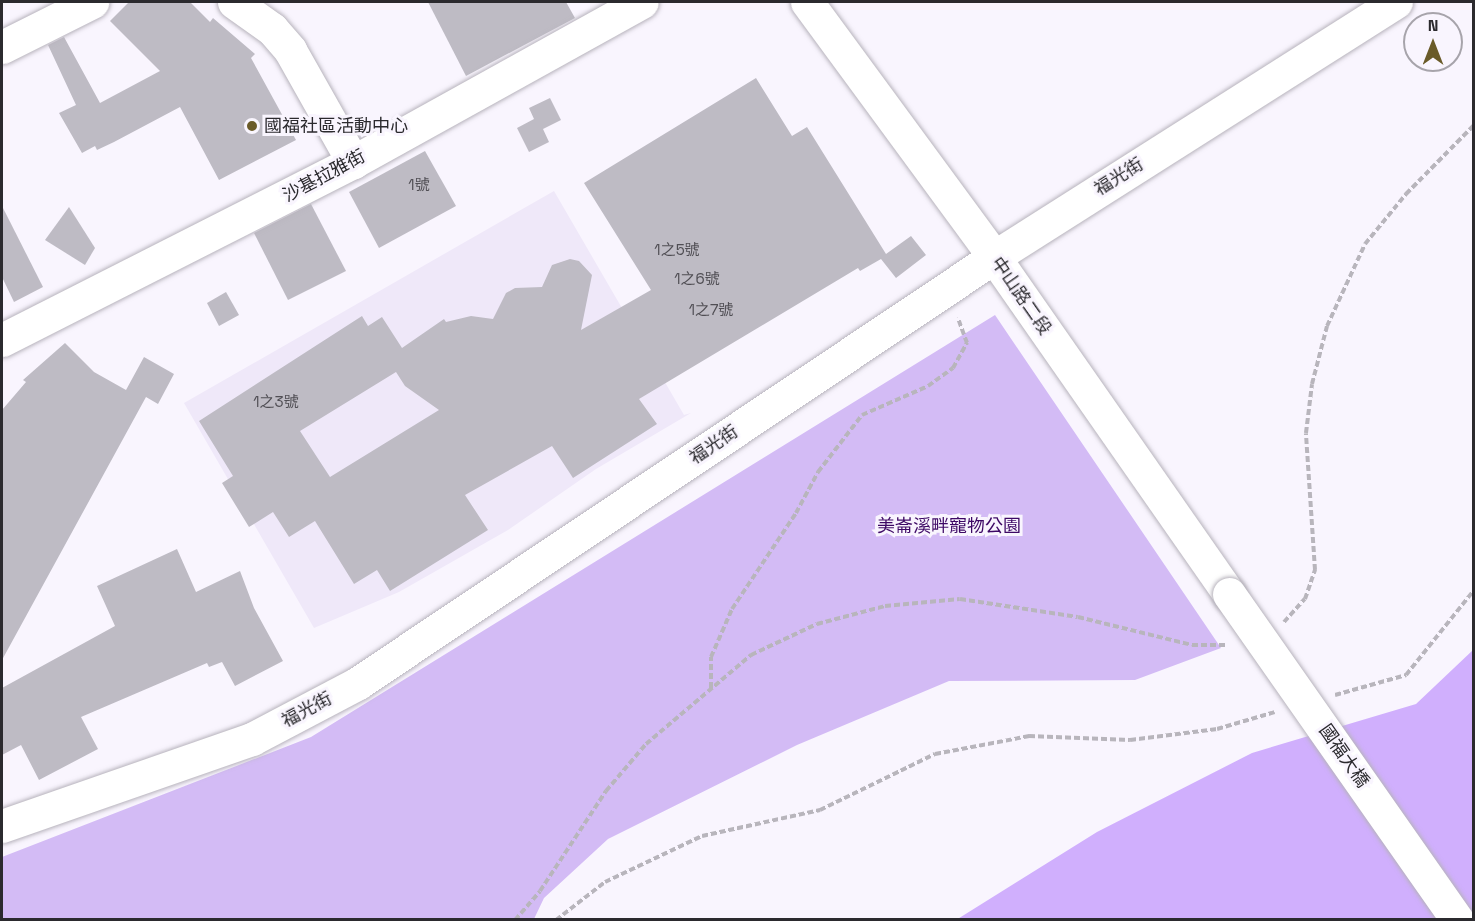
<!DOCTYPE html>
<html>
<head>
<meta charset="utf-8">
<style>
	body { margin:0 }
	#map { position:relative; width:1475px; height:921px; overflow:hidden; background:#f9f5fe; font-family:"Space Grotesk","Noto Sans TC",sans-serif }
	div>[style] { position:absolute }
	.built>* { inset:0; background:#efe8f9 }
	.green>* { inset:0; background:#d3bbf5 }
	.water>* { inset:0; background:#d0affd }
	.building>* { inset:0; background:#bebbc4 }
	.path>* { height:4px; margin-top:-2px; transform-origin:0; background:repeating-linear-gradient(90deg,#b8b5bc 0 6px,transparent 0 9px) }
	.roads { filter:drop-shadow(0 0 2px #b7b3bc) drop-shadow(0 0 2px #b7b3bc) }
	.minor>* { height:33px; margin:-16.5px; padding:0 16.5px; transform-origin:16.5px; border-radius:16.5px; background:#fff }
	.bridges { filter:drop-shadow(0 0 2px #b7b3bc) drop-shadow(0 0 2px #b7b3bc) }
	.minor-bridge>* { height:33px; margin:-16.5px; padding:0 16.5px; transform-origin:16.5px; border-radius:16.5px; background:#fff }
	.dots>* { width:16px; height:16px; translate:-50% -50%; box-sizing:border-box; border:3px solid #f9f5fe; border-radius:50% }
	span { translate:-50% -50%; white-space:nowrap; text-align:center; line-height:1.15; -webkit-text-stroke:6px #f9f5fe; paint-order:stroke }
	.number-label { font-size:15px; color:#504e54 }
	.number-label span { -webkit-text-stroke-width:0 }
	.poi-label { font-size:18px; color:#2b2a2e }
	.left { translate:0 -50%; text-align:left }
	.street-label { font-size:18px; color:#2b2a2e }
	.park-label { font-size:18px; color:#3d0865 }
	.frame { position:absolute; inset:0; border:3px solid #2b2a2e; pointer-events:none }
	.north { position:absolute; left:1403px; top:12px; width:60px; height:60px; box-sizing:border-box; background:#f9f5fe; border:2px solid #a7a4ab; border-radius:50%; rotate:0deg; font-size:16px; font-weight:700; line-height:24px; text-align:center; color:#2b2a2e }
	.north::after { content:''; display:block; margin:auto; width:21px; height:27px; background:#6a5b29; clip-path:polygon(50% 0,100% 100%,50% 72%,0 100%) }
</style>
</head>
<body>
<div id="map">
	<div class="built">
		<i style="clip-path:polygon(554px 191px,684px 415px,691px 413px,596px 469px,508px 530px,399px 592px,314px 628px,184px 403px)"></i>
	</div>
	<div class="green">
		<i style="clip-path:polygon(995px 315px,1221px 648px,1135px 680px,949px 681px,797px 745px,608px 839px,544px 898px,534px 919px,2px 919px,2px 857px,311px 737px)"></i>
	</div>
	<div class="water">
		<i style="clip-path:polygon(1473px 650px,1473px 919px,956px 920px,1097px 832px,1252px 753px,1416px 704px)"></i>
	</div>
	<div class="building">
		<i style="clip-path:polygon(129px 2px,190px 2px,210px 22px,213px 18px,255px 54px,251px 58px,296px 140px,219px 180px,180px 107px,114px 142px,97px 150px,95px 146px,82px 153px,59px 113px,76px 105px,48px 45px,64px 37px,100px 103px,160px 71px,110px 21px)"></i>
		<i style="clip-path:polygon(428px 2px,566px 2px,575px 18px,466px 76px)"></i>
		<i style="clip-path:polygon(evenodd,756px 78px,792px 136px,807px 127px,886px 254px,911px 236px,926px 255px,896px 278px,881px 259px,860px 271px,858px 268px,639px 399px,657px 424px,573px 478px,552px 446px,465px 495px,488px 530px,390px 591px,377px 570px,354px 584px,315px 521px,289px 537px,273px 512px,249px 527px,222px 483px,233px 476px,199px 421px,362px 316px,368px 326px,382px 317px,402px 348px,444px 319px,446px 322px,471px 316px,493px 319px,506px 293px,515px 288px,542px 287px,552px 265px,570px 259px,579px 261px,592px 275px,581px 330px,651px 290px,584px 183px,756px 78px,396px 372px,405px 386px,439px 410px,330px 477px,300px 431px,396px 372px)"></i>
		<i style="clip-path:polygon(550px 98px,561px 120px,543px 129px,549px 142px,529px 152px,517px 128px,534px 119px,529px 108px)"></i>
		<i style="clip-path:polygon(425px 151px,456px 206px,379px 248px,349px 192px)"></i>
		<i style="clip-path:polygon(311px 204px,346px 271px,288px 300px,254px 233px)"></i>
		<i style="clip-path:polygon(2px 206px,43px 287px,14px 302px,2px 277px)"></i>
		<i style="clip-path:polygon(69px 207px,95px 248px,85px 265px,45px 240px)"></i>
		<i style="clip-path:polygon(226px 292px,239px 315px,219px 326px,207px 303px)"></i>
		<i style="clip-path:polygon(65px 343px,94px 372px,126px 390px,144px 357px,174px 374px,158px 404px,146px 397px,2px 660px,2px 410px,26px 382px,23px 380px)"></i>
		<i style="clip-path:polygon(177px 549px,196px 592px,240px 571px,254px 608px,283px 661px,235px 686px,222px 662px,209px 667px,207px 663px,81px 717px,98px 749px,39px 780px,21px 745px,2px 755px,2px 688px,115px 626px,97px 586px)"></i>
	</div>
	<div class="path">
		<i style="left:1284px;top:622px;width:31px;rotate:-48deg"></i>
		<i style="left:1305px;top:599px;width:31px;rotate:-71deg"></i>
		<i style="left:1315px;top:570px;width:137px;rotate:-93.8deg"></i>
		<i style="left:1306px;top:433px;width:49px;rotate:-83deg"></i>
		<i style="left:1312px;top:384px;width:60px;rotate:-75.5deg"></i>
		<i style="left:1327px;top:326px;width:90px;rotate:-65.1deg"></i>
		<i style="left:1365px;top:244px;width:65px;rotate:-50.6deg"></i>
		<i style="left:1406px;top:194px;width:97px;rotate:-45.4deg"></i>
		<i style="left:711px;top:688px;width:31px;rotate:-90deg"></i>
		<i style="left:711px;top:657px;width:52px;rotate:-66.4deg"></i>
		<i style="left:732px;top:609px;width:115px;rotate:-56.3deg"></i>
		<i style="left:796px;top:513px;width:47px;rotate:-61.8deg"></i>
		<i style="left:818px;top:472px;width:72px;rotate:-52.3deg"></i>
		<i style="left:862px;top:415px;width:72px;rotate:-23.7deg"></i>
		<i style="left:928px;top:386px;width:31px;rotate:-36deg"></i>
		<i style="left:953px;top:368px;width:29px;rotate:-61deg"></i>
		<i style="left:967px;top:343px;width:27px;rotate:-110deg"></i>
		<i style="left:1335px;top:695px;width:74px;rotate:-15.7deg"></i>
		<i style="left:1406px;top:675px;width:109px;rotate:-51.3deg"></i>
		<i style="left:515px;top:920px;width:38px;rotate:-49deg"></i>
		<i style="left:540px;top:891px;width:120px;rotate:-56.6deg"></i>
		<i style="left:606px;top:791px;width:62px;rotate:-49.6deg"></i>
		<i style="left:646px;top:744px;width:138px;rotate:-40.3deg"></i>
		<i style="left:751px;top:655px;width:73px;rotate:-25.2deg"></i>
		<i style="left:817px;top:624px;width:70px;rotate:-14.8deg"></i>
		<i style="left:885px;top:606px;width:75px;rotate:-5.3deg"></i>
		<i style="left:960px;top:599px;width:119px;rotate:8.7deg"></i>
		<i style="left:1078px;top:617px;width:117px;rotate:13.8deg"></i>
		<i style="left:1192px;top:645px;width:36px"></i>
		<i style="left:556px;top:920px;width:62px;rotate:-37.8deg"></i>
		<i style="left:605px;top:882px;width:107px;rotate:-25.4deg"></i>
		<i style="left:702px;top:836px;width:121px;rotate:-12.4deg"></i>
		<i style="left:820px;top:810px;width:128px;rotate:-26deg"></i>
		<i style="left:935px;top:754px;width:96px;rotate:-10.8deg"></i>
		<i style="left:1029px;top:736px;width:101px;rotate:2.3deg"></i>
		<i style="left:1130px;top:740px;width:88px;rotate:-7.2deg"></i>
		<i style="left:1217px;top:729px;width:60px;rotate:-16.3deg"></i>
	</div>
	<div class="roads">
		<div class="minor">
			<i style="left:234px;top:2px;width:47px;rotate:35.4deg"></i>
			<i style="left:272px;top:29px;width:28px;rotate:49deg"></i>
			<i style="left:290px;top:50px;width:129px;rotate:60.6deg"></i>
			<i style="left:807px;top:2px;width:316px;rotate:53.7deg"></i>
			<i style="left:994px;top:257px;width:411px;rotate:55.1deg"></i>
			<i style="left:2px;top:47px;width:101px;rotate:-26.6deg"></i>
			<i style="left:2px;top:340px;width:394px;rotate:-26.9deg"></i>
			<i style="left:353px;top:162px;width:330px;rotate:-29deg"></i>
			<i style="left:2px;top:826px;width:265px;rotate:-19.2deg"></i>
			<i style="left:252px;top:739px;width:120px;rotate:-27.8deg"></i>
			<i style="left:358px;top:683px;width:765px;rotate:-33.81deg"></i>
			<i style="left:994px;top:257px;width:476px;rotate:-32.4deg"></i>
		</div>
	</div>
	<div class="bridges">
		<div class="minor-bridge">
			<i style="left:1229px;top:594px;width:398px;rotate:55deg"></i>
		</div>
	</div>
	<div class="dots">
		<i style="left:252px;top:126px;background:#6a5b29"></i>
	</div>
	<div class="number-label">
		<span style="left:419px;top:185px">1號</span>
		<span style="left:677px;top:250px">1之5號</span>
		<span style="left:697px;top:279px">1之6號</span>
		<span style="left:711px;top:310px">1之7號</span>
		<span style="left:276px;top:402px">1之3號</span>
	</div>
	<div class="poi-label">
		<span class="left" style="left:264px;top:126px">國福社區活動中心</span>
	</div>
	<div class="street-label">
		<span style="left:324px;top:176px;rotate:-28deg">沙基拉雅街</span>
		<span style="left:1119px;top:177px;rotate:-32deg">福光街</span>
		<span style="left:1021px;top:296px;rotate:55deg">中山路二段</span>
		<span style="left:714px;top:445px;rotate:-34deg">福光街</span>
		<span style="left:307px;top:710px;rotate:-28deg">福光街</span>
		<span style="left:1344px;top:756px;rotate:55deg">國福大橋</span>
	</div>
	<div class="park-label">
		<span style="left:949px;top:526px">美崙溪畔寵物公園</span>
	</div>
	<div class="frame"></div>
	<div class="north">N</div>
</div>
</body>
</html>
